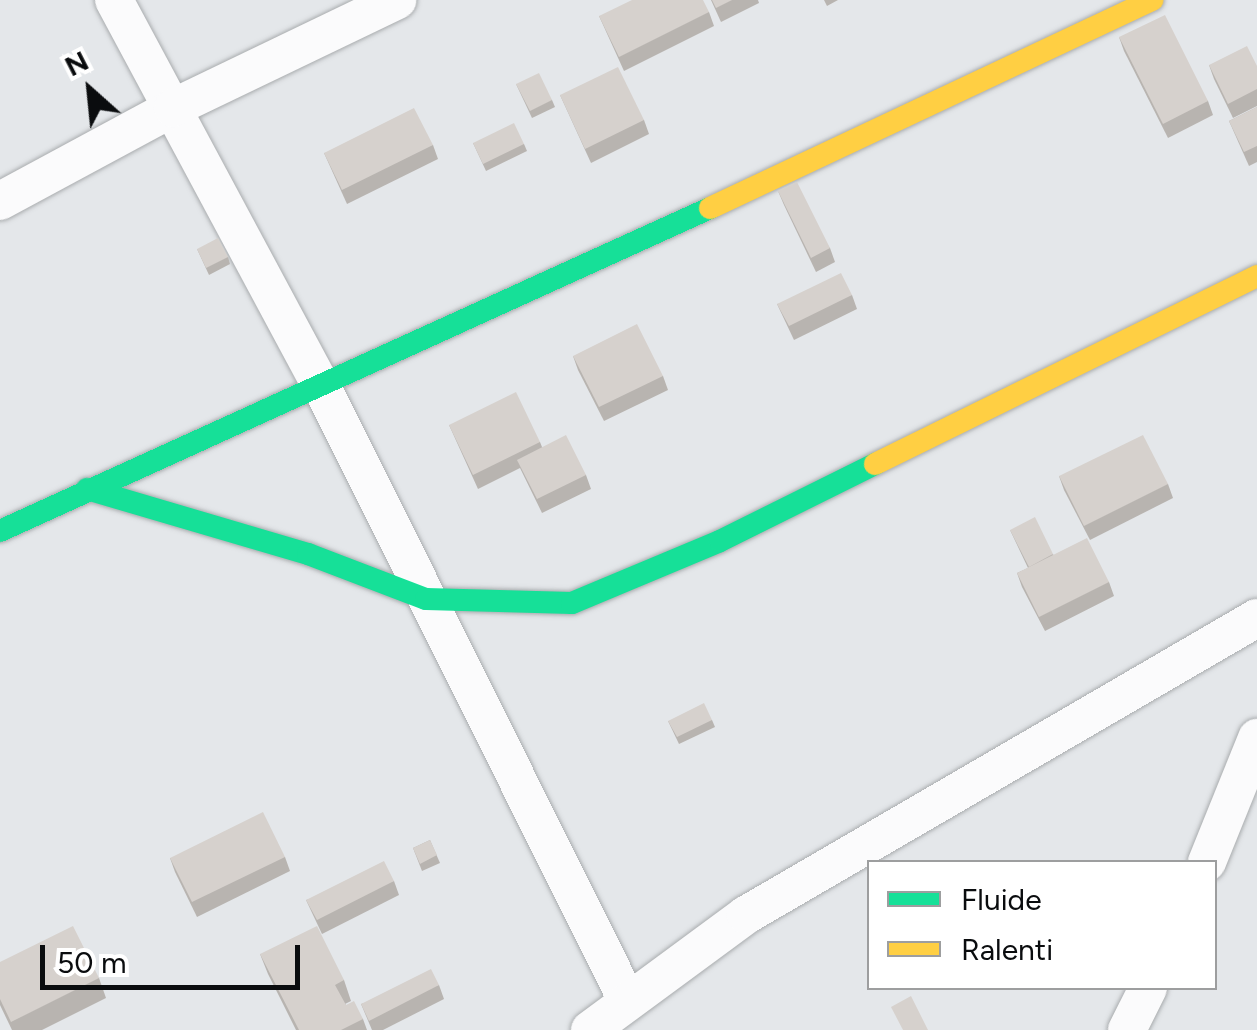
<!DOCTYPE html>
<html>
<head>
<meta charset="utf-8">
<style>
	body { margin:0 }
	#map { position:relative; width:1257px; height:1030px; overflow:hidden; background:#e4e7ea; font-family:Figtree,sans-serif }
	div>[style] { position:absolute }
	.roads { filter:drop-shadow(0 0 2px #a9acae) drop-shadow(0 0 2px #a9acae) }
	.street>* { height:38px; margin:-19px; padding:0 19px; transform-origin:19px; border-radius:19px; background:#fbfbfc }
	.fast>* { height:22px; margin:-11px; padding:0 11px; transform-origin:11px; border-radius:11px; background:#16e098 }
	.slow>* { height:22px; margin:-11px; padding:0 11px; transform-origin:11px; border-radius:11px; background:#ffcf43 }
	.wall>* { inset:0; background:#b8b4b0 }
	.building>* { inset:0; background:#d6d1cd }
	span { translate:-50% -50%; white-space:nowrap; text-align:center; line-height:1.15; -webkit-text-stroke:9px #fff; paint-order:stroke }
	.legend { position:absolute; left:867px; top:860px; width:350px; height:130px; box-sizing:border-box; background:#fff; border:2px solid #9d9e9f; margin:0; padding:12px 18px; list-style:none; font-size:30px; color:#0a0c0e }
	.legend li { display:flex; align-items:center; gap:20px; height:50px }
	.legend b { width:50px; border:2px solid #9d9e9f }
	.north { position:absolute; left:40px; top:40px; width:100px; height:100px; -webkit-text-stroke:8px #fff; paint-order:stroke; rotate:333deg; font-size:28px; font-weight:700; line-height:40px; text-align:center; color:#0a0c0e }
	.north::after { content:''; display:block; margin:auto; width:35px; height:45px; background:#0a0c0e; clip-path:polygon(50% 0,100% 100%,50% 72%,0 100%) }
	.scale { position:absolute; left:40px; top:945px; width:260px; height:45px; box-sizing:border-box; border:5px solid #0a0c0e; border-top:0; padding-left:12px; font-size:30px; line-height:35px; white-space:nowrap; color:#0a0c0e; -webkit-text-stroke:8px #fff; paint-order:stroke }
</style>
</head>
<body>
<div id="map">
	<div class="roads">
		<div class="street">
			<i style="left:114px;top:0;width:442px;rotate:61.8deg"></i>
			<i style="left:323px;top:389px;width:682px;rotate:63.55deg"></i>
			<i style="left:0;top:201px;width:196px;rotate:-28.3deg"></i>
			<i style="left:173px;top:108px;width:249px;rotate:-25.7deg"></i>
			<i style="left:1207px;top:862px;width:134px;rotate:-68deg"></i>
			<i style="left:590px;top:1030px;width:194px;rotate:-36.4deg"></i>
			<i style="left:746px;top:915px;width:591px;rotate:-30.17deg"></i>
			<i style="left:1127px;top:1030px;width:47px;rotate:-63.4deg"></i>
		</div>
		<div class="fast">
			<i style="left:87px;top:489px;width:230px;rotate:16.4deg"></i>
			<i style="left:308px;top:554px;width:126px;rotate:20.9deg"></i>
			<i style="left:426px;top:599px;width:146px;rotate:1.6deg"></i>
			<i style="left:572px;top:603px;width:160px;rotate:-22.7deg"></i>
			<i style="left:720px;top:541px;width:173px;rotate:-26.4deg"></i>
			<i style="left:0;top:531px;width:780px;rotate:-24.46deg"></i>
		</div>
		<div class="slow">
			<i style="left:710px;top:208px;width:489px;rotate:-25.2deg"></i>
			<i style="left:875px;top:464px;width:426px;rotate:-26.2deg"></i>
		</div>
	</div>
	<div class="wall">
		<i style="clip-path:polygon(711px 0,758px 0,759px 3px,721px 22px)"></i>
		<i style="clip-path:polygon(824px 0,838px 0,827px 6px)"></i>
		<i style="clip-path:polygon(709px 12px,714px 26px,624px 71px,599px 16px)"></i>
		<i style="clip-path:polygon(1119px 37px,1208px 101px,1213px 115px,1168px 138px,1124px 51px)"></i>
		<i style="clip-path:polygon(1209px 65px,1257px 66px,1257px 106px,1233px 118px,1214px 79px)"></i>
		<i style="clip-path:polygon(516px 84px,552px 100px,555px 107px,532px 118px)"></i>
		<i style="clip-path:polygon(560px 95px,644px 120px,649px 134px,591px 163px)"></i>
		<i style="clip-path:polygon(1257px 107px,1257px 162px,1249px 166px,1229px 121px)"></i>
		<i style="clip-path:polygon(473px 143px,524px 144px,527px 151px,486px 171px)"></i>
		<i style="clip-path:polygon(433px 145px,438px 159px,347px 204px,324px 153px)"></i>
		<i style="clip-path:polygon(778px 191px,830px 248px,835px 262px,816px 272px,784px 205px)"></i>
		<i style="clip-path:polygon(197px 249px,228px 257px,230px 264px,209px 275px)"></i>
		<i style="clip-path:polygon(852px 295px,857px 309px,794px 340px,777px 304px)"></i>
		<i style="clip-path:polygon(573px 356px,663px 376px,668px 390px,604px 421px,578px 370px)"></i>
		<i style="clip-path:polygon(449px 425px,540px 442px,542px 447px,586px 475px,591px 489px,542px 513px,520px 468px,478px 489px)"></i>
		<i style="clip-path:polygon(1059px 476px,1168px 484px,1173px 498px,1090px 540px,1064px 490px)"></i>
		<i style="clip-path:polygon(1010px 530px,1054px 555px,1109px 582px,1114px 596px,1045px 631px,1022px 587px,1017px 573px,1028px 568px)"></i>
		<i style="clip-path:polygon(712px 720px,715px 727px,679px 744px,668px 721px)"></i>
		<i style="clip-path:polygon(430px 840px,440px 863px,422px 871px,413px 848px)"></i>
		<i style="clip-path:polygon(285px 857px,290px 871px,197px 917px,175px 872px,170px 858px)"></i>
		<i style="clip-path:polygon(394px 881px,399px 895px,322px 934px,306px 900px)"></i>
		<i style="clip-path:polygon(260px 954px,344px 980px,351px 1001px,345px 1004px,363px 1019px,367px 1030px,296px 1030px,268px 974px)"></i>
		<i style="clip-path:polygon(0 962px,99px 978px,106px 998px,42px 1030px,12px 1030px,0 1005px)"></i>
		<i style="clip-path:polygon(439px 985px,444px 999px,383px 1030px,372px 1030px,361px 1004px)"></i>
	</div>
	<div class="building">
		<i style="clip-path:polygon(632px 0,703px 0,709px 12px,619px 57px,599px 16px)"></i>
		<i style="clip-path:polygon(712px 0,732px 0,716px 8px)"></i>
		<i style="clip-path:polygon(1165px 15px,1208px 101px,1163px 124px,1119px 37px)"></i>
		<i style="clip-path:polygon(1247px 46px,1257px 66px,1257px 89px,1228px 104px,1209px 65px)"></i>
		<i style="clip-path:polygon(618px 67px,644px 120px,585px 149px,560px 95px)"></i>
		<i style="clip-path:polygon(539px 73px,552px 100px,530px 111px,516px 84px)"></i>
		<i style="clip-path:polygon(1257px 107px,1257px 146px,1244px 152px,1229px 121px)"></i>
		<i style="clip-path:polygon(414px 108px,433px 145px,342px 190px,324px 153px)"></i>
		<i style="clip-path:polygon(514px 123px,524px 144px,483px 164px,473px 143px)"></i>
		<i style="clip-path:polygon(797px 182px,830px 248px,811px 258px,778px 191px)"></i>
		<i style="clip-path:polygon(218px 238px,228px 257px,206px 268px,197px 249px)"></i>
		<i style="clip-path:polygon(841px 273px,852px 295px,789px 326px,777px 304px)"></i>
		<i style="clip-path:polygon(637px 324px,663px 376px,599px 407px,573px 356px)"></i>
		<i style="clip-path:polygon(516px 392px,540px 442px,473px 475px,449px 425px)"></i>
		<i style="clip-path:polygon(566px 435px,586px 475px,537px 499px,517px 460px)"></i>
		<i style="clip-path:polygon(1143px 435px,1168px 484px,1084px 526px,1059px 476px)"></i>
		<i style="clip-path:polygon(1035px 517px,1053px 554px,1029px 567px,1010px 530px)"></i>
		<i style="clip-path:polygon(1087px 538px,1109px 582px,1039px 617px,1017px 573px)"></i>
		<i style="clip-path:polygon(704px 703px,712px 720px,677px 737px,668px 721px)"></i>
		<i style="clip-path:polygon(263px 812px,285px 857px,192px 902px,170px 858px)"></i>
		<i style="clip-path:polygon(430px 840px,437px 855px,420px 864px,413px 848px)"></i>
		<i style="clip-path:polygon(384px 861px,394px 881px,317px 920px,306px 900px)"></i>
		<i style="clip-path:polygon(73px 926px,99px 978px,11px 1022px,0 999px,0 962px)"></i>
		<i style="clip-path:polygon(317px 926px,344px 980px,335px 985px,346px 1005px,354px 1001px,363px 1019px,341px 1030px,299px 1030px,260px 954px)"></i>
		<i style="clip-path:polygon(431px 969px,439px 985px,369px 1021px,361px 1004px)"></i>
		<i style="clip-path:polygon(911px 996px,928px 1030px,903px 1030px,891px 1007px)"></i>
	</div>
	<ul class="legend">
	<li><b style="height:12px;background:#16e098"></b>Fluide</li>
	<li><b style="height:12px;background:#ffcf43"></b>Ralenti</li>
	</ul>
	<div class="north">N</div>
	<div class="scale">50 m</div>
</div>
</body>
</html>
